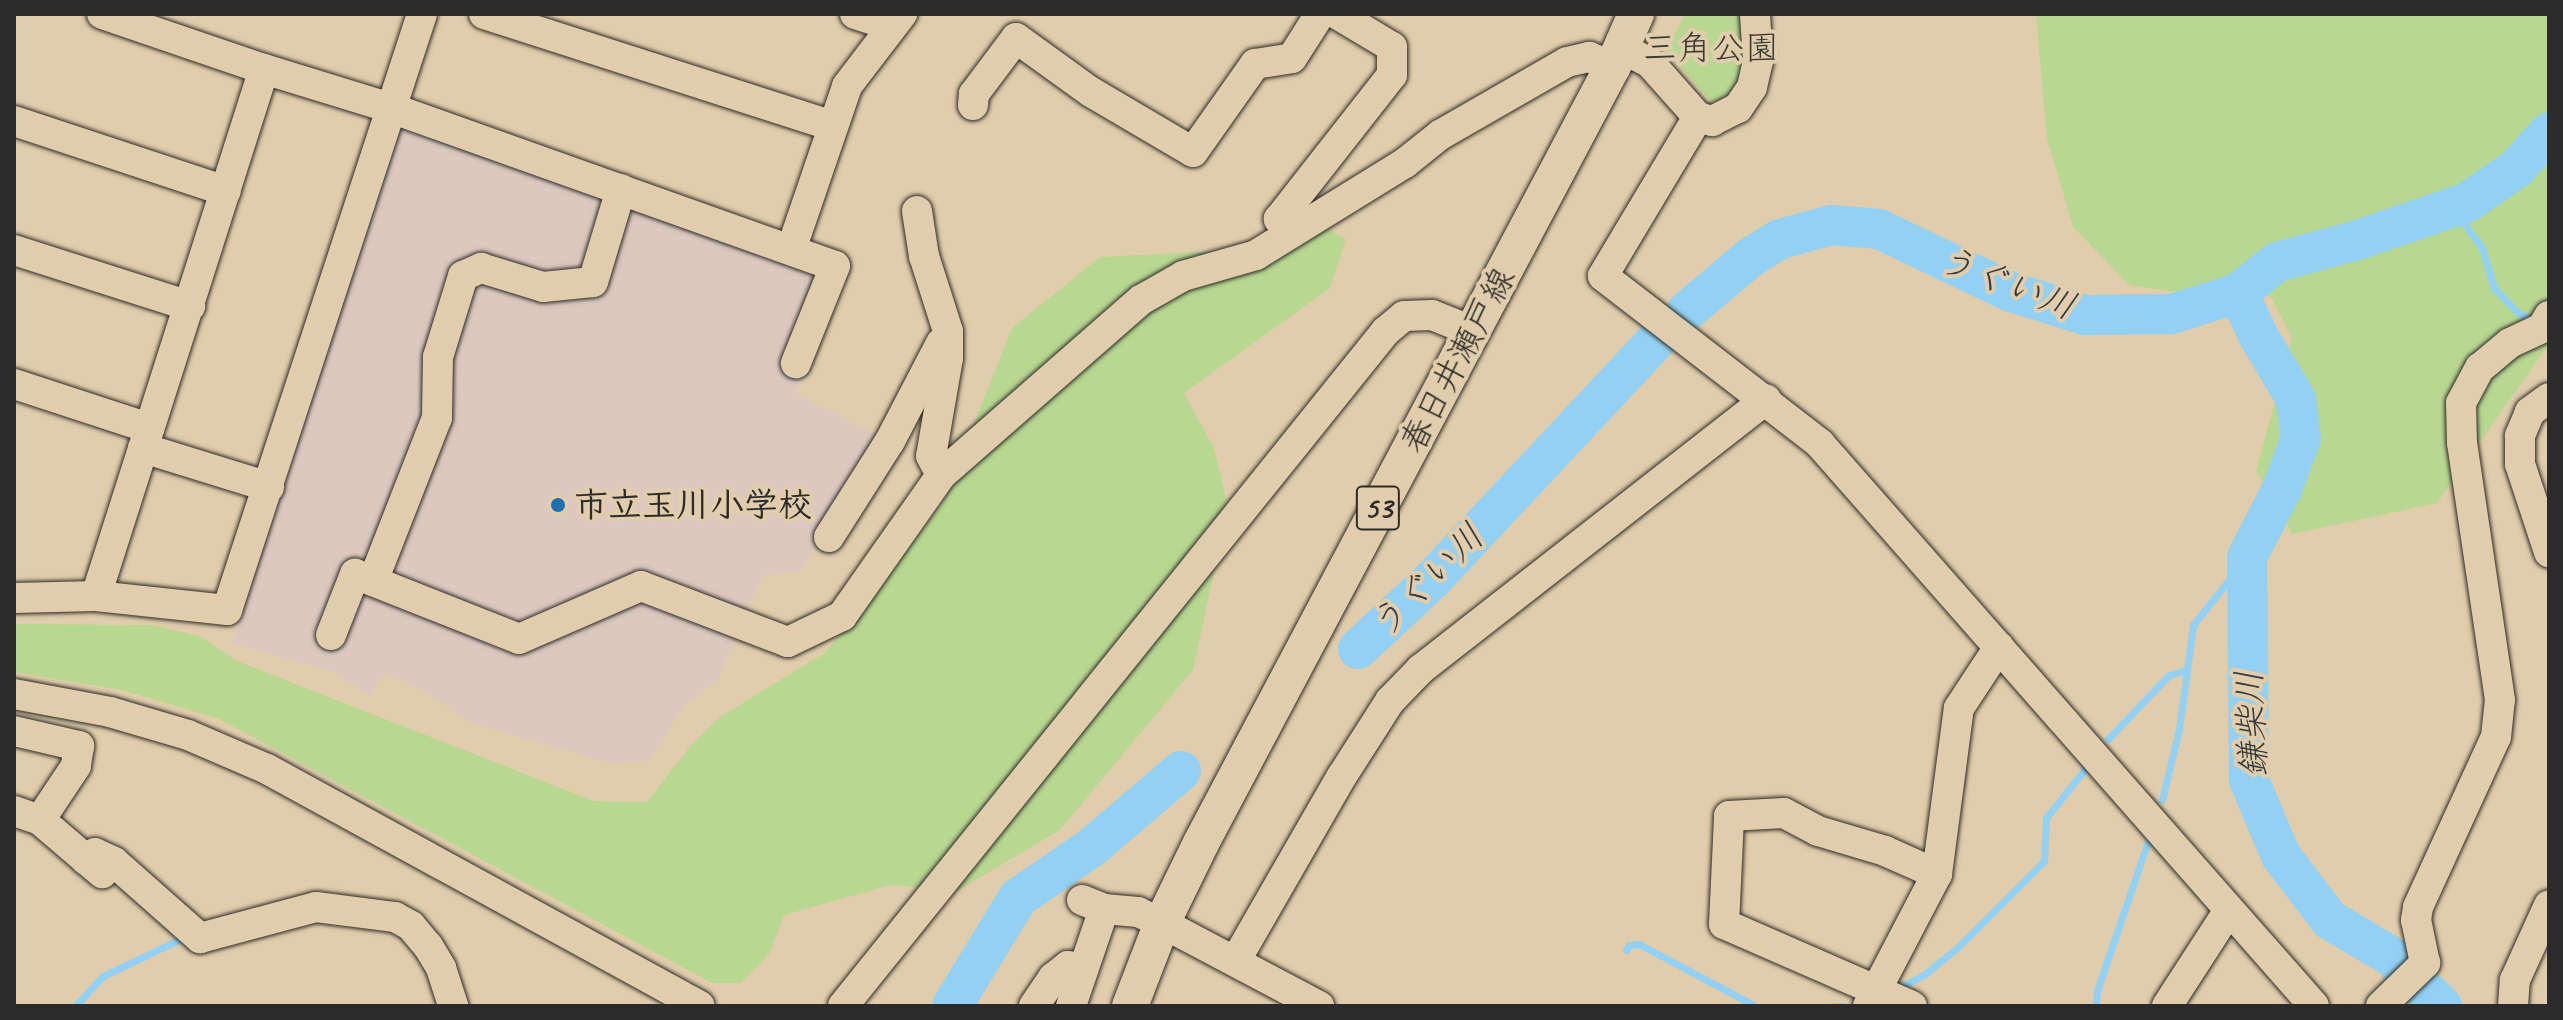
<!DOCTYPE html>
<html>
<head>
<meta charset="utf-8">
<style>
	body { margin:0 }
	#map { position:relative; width:2563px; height:1020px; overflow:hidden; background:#e1cdab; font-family:Caveat,"Klee One",sans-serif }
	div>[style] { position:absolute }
	.built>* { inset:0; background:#ddc8bf }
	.green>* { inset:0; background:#b8d891 }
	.stream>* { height:7px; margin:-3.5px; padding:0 3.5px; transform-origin:3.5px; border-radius:3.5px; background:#92d1f3 }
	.river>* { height:40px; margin:-20px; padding:0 20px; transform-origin:20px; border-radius:20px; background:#92d1f3 }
	.roads { filter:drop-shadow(0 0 2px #2b2b2b) drop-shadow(0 0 2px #2b2b2b) }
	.minor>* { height:30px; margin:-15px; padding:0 15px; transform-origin:15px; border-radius:15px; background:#e1cdab }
	.major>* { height:36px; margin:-18px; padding:0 18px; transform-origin:18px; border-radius:18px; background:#e1cdab }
	.dots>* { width:22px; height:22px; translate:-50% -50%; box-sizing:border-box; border:4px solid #e1cdab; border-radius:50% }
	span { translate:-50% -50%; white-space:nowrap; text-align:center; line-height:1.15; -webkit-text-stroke:8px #e1cdab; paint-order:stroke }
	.shield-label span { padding:2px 6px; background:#e1cdab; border:2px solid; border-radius:6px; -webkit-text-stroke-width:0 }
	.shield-label { font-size:32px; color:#2b2b2b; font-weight:700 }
	.park-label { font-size:34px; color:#393c35 }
	.street-label { font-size:34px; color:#2b2b2b }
	.poi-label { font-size:34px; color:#2b2b2b; font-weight:700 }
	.left { translate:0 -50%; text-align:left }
	.water-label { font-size:36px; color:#353c3f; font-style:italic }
	.frame { position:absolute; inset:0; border:16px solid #2b2b2b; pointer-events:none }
</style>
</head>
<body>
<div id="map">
	<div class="built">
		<i style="clip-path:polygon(401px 129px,824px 267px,796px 394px,883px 438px,799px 572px,763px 575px,718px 679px,684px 706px,649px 761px,608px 763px,470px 722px,426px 692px,384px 673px,371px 696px,332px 671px,232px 643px,393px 132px)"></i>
	</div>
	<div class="green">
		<i style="clip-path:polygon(1685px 14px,1744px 14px,1743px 86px,1729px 102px,1710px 100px,1666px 51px)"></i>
		<i style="clip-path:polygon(2036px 14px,2549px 14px,2549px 344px,2437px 503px,2292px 534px,2256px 471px,2292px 338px,2271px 297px,2243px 286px,2203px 295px,2130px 286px,2073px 227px,2047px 138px)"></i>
		<i style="clip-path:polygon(1318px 223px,1346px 239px,1330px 288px,1184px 393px,1214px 448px,1228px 507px,1193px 670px,1060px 830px,959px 890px,891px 885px,784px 915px,770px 953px,741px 983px,712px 983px,219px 719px,122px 690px,14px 672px,14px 624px,152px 625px,200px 636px,237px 661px,594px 801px,647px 802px,692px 744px,720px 717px,826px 652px,941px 506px,1012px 328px,1100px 257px,1239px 250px)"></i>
	</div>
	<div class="stream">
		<i style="left:2452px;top:207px;width:51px;rotate:53.8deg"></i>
		<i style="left:2482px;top:248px;width:42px;rotate:73.3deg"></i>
		<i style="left:2494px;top:288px;width:36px;rotate:46deg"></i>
		<i style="left:2519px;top:314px;width:7px;rotate:16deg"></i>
		<i style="left:2108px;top:739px;width:88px;rotate:-46.4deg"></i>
		<i style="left:2169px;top:675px;width:19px;rotate:-16deg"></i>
		<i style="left:2162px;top:800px;width:73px;rotate:-76.5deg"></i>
		<i style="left:2179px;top:729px;width:105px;rotate:-82.3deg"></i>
		<i style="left:2193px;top:625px;width:87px;rotate:-51.5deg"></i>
		<i style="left:1626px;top:950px;width:6px;rotate:-59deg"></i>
		<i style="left:1629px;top:945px;width:10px;rotate:-6deg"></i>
		<i style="left:1639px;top:944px;width:132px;rotate:28.1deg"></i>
		<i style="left:1895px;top:990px;width:34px;rotate:-28deg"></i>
		<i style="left:1925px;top:974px;width:41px;rotate:-39.1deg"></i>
		<i style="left:1957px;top:948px;width:123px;rotate:-45deg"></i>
		<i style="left:2044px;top:861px;width:43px;rotate:-87.3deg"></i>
		<i style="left:2046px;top:818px;width:63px;rotate:-51.5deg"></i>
		<i style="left:75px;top:1006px;width:41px;rotate:-47deg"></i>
		<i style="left:103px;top:976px;width:93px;rotate:-25.5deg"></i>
		<i style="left:1833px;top:1006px;width:10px"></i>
		<i style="left:2095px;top:1006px;width:18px;rotate:-81deg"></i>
		<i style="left:2098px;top:988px;width:158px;rotate:-71.2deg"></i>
	</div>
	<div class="river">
		<i style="left:2238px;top:293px;width:49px;rotate:64.5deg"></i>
		<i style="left:2259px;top:337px;width:72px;rotate:59.2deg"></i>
		<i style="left:2296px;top:399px;width:39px;rotate:83deg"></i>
		<i style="left:2301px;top:438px;width:54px;rotate:110.4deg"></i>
		<i style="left:2282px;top:489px;width:76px;rotate:117.2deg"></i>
		<i style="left:2247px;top:557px;width:223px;rotate:89.5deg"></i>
		<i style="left:2249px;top:780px;width:82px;rotate:67.2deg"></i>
		<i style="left:2281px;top:856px;width:81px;rotate:52.6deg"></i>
		<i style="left:2330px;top:920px;width:72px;rotate:30.8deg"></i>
		<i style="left:2392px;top:957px;width:70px;rotate:44.4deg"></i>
		<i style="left:1687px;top:311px;width:84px;rotate:-40.2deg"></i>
		<i style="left:1751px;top:257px;width:34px;rotate:-32deg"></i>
		<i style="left:1780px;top:239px;width:54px;rotate:-15.1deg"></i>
		<i style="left:1832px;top:225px;width:47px;rotate:4.9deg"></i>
		<i style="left:1879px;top:229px;width:146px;rotate:25.5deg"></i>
		<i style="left:2011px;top:292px;width:77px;rotate:17.3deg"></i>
		<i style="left:2085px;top:315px;width:87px;rotate:-0.7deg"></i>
		<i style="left:2172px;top:314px;width:69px;rotate:-17.7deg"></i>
		<i style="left:2238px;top:293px;width:50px;rotate:-38.5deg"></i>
		<i style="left:2277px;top:262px;width:84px;rotate:-15.2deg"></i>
		<i style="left:2358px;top:240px;width:116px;rotate:-19.1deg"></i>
		<i style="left:2468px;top:202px;width:60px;rotate:-34.8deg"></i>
		<i style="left:2517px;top:168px;width:48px;rotate:-48.4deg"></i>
		<i style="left:1358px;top:649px;width:101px;rotate:-43deg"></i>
		<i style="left:1432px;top:580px;width:333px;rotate:-46.9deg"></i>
		<i style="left:952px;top:1006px;width:127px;rotate:-58.6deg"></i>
		<i style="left:1018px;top:898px;width:90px;rotate:-34.6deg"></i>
		<i style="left:1092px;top:847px;width:117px;rotate:-40.5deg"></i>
	</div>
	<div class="roads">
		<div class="minor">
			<i style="left:102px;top:14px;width:171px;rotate:18.8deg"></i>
			<i style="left:264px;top:69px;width:133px;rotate:17.1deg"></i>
			<i style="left:391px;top:108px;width:471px;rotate:19.6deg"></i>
			<i style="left:835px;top:266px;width:105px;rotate:111.9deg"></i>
			<i style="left:484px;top:14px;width:366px;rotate:17.8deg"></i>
			<i style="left:855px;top:14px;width:39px;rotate:18deg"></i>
			<i style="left:1622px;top:48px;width:32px;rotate:28deg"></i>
			<i style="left:1650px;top:63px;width:72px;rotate:48.4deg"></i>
			<i style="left:1698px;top:117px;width:185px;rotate:120.9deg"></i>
			<i style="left:1603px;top:276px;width:274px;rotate:37.7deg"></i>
			<i style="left:1820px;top:444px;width:748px;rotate:48.68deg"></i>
			<i style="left:973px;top:105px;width:11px;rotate:-85deg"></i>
			<i style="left:974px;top:94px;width:70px;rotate:-53.1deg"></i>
			<i style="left:1016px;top:38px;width:92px;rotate:35.8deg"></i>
			<i style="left:1091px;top:92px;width:118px;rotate:30.5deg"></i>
			<i style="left:1193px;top:152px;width:108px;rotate:-54.8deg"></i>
			<i style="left:1255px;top:64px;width:37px;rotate:-9deg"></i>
			<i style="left:1292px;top:58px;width:52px;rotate:-57.5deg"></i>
			<i style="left:1698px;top:117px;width:15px;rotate:16deg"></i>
			<i style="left:1712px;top:121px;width:29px;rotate:-27deg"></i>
			<i style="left:1738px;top:108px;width:25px;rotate:-56deg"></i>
			<i style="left:1752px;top:87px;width:27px;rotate:-77deg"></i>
			<i style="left:1758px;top:61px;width:47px;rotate:-93.7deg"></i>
			<i style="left:14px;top:121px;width:223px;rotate:18.3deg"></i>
			<i style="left:917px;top:211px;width:46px;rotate:81.2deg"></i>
			<i style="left:924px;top:256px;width:79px;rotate:72.3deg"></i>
			<i style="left:948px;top:331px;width:27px;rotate:90deg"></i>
			<i style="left:948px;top:358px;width:99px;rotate:99.8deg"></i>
			<i style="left:931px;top:456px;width:21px;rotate:62deg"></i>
			<i style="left:1294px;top:230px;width:19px;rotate:-144deg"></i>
			<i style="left:1279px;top:219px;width:183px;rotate:-51.9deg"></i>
			<i style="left:1392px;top:75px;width:28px;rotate:-90deg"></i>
			<i style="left:1392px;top:47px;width:64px;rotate:-149deg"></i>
			<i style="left:14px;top:250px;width:185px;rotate:17.7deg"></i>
			<i style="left:791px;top:250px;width:173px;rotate:-71.1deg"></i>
			<i style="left:847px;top:86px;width:91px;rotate:-52.6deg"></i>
			<i style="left:14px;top:384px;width:142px;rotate:18.1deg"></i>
			<i style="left:2549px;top:398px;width:24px;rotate:144deg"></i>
			<i style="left:2530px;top:412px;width:26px;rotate:113deg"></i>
			<i style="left:2520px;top:436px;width:28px;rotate:90deg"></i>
			<i style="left:2520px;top:464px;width:93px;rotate:71.8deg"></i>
			<i style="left:143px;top:448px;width:132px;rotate:17.2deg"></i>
			<i style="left:829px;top:537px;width:114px;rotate:-57.6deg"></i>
			<i style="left:890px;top:441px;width:110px;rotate:-62.5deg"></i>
			<i style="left:373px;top:581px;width:175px;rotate:-68.6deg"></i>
			<i style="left:437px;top:418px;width:61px;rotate:-89.1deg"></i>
			<i style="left:438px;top:357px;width:85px;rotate:-72.8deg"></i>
			<i style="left:463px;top:276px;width:20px;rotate:-24deg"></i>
			<i style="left:481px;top:268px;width:65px;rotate:17deg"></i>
			<i style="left:543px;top:287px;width:50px;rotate:-5.7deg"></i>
			<i style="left:593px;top:282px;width:97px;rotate:-73.2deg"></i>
			<i style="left:96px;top:596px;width:553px;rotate:-72.32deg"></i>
			<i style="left:14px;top:598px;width:82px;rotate:-1.4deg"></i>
			<i style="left:96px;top:596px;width:132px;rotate:6.1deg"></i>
			<i style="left:227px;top:610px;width:627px;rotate:-71.88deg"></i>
			<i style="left:331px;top:635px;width:66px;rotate:-68.5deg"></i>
			<i style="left:355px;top:574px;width:176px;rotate:21.6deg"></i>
			<i style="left:519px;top:639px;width:133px;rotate:-23.5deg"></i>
			<i style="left:641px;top:586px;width:157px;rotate:20.9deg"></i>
			<i style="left:788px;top:642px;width:60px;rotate:-25.7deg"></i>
			<i style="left:842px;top:616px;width:172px;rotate:-54.9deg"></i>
			<i style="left:941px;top:475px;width:266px;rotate:-41.2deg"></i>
			<i style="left:1141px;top:300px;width:48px;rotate:-29.7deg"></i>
			<i style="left:1183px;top:276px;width:76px;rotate:-16deg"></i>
			<i style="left:1256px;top:255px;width:175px;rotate:-31.7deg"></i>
			<i style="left:1405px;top:163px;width:45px;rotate:-38.7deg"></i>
			<i style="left:1440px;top:135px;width:146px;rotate:-29.9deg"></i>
			<i style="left:1567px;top:62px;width:23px;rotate:-13deg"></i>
			<i style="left:1589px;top:57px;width:26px;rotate:21deg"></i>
			<i style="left:14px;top:694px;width:98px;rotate:10.6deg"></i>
			<i style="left:110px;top:712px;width:81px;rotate:16.4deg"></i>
			<i style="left:188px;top:735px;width:86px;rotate:23.3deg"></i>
			<i style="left:267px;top:769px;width:493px;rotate:28.7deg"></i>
			<i style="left:14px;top:731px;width:67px;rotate:13deg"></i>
			<i style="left:79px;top:746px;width:20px;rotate:99deg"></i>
			<i style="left:76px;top:766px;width:65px;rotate:123.7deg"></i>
			<i style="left:14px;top:811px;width:28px;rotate:19deg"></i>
			<i style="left:40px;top:820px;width:82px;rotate:40.5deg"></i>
			<i style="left:86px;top:860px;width:11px;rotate:-38deg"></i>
			<i style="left:95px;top:853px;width:21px;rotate:25deg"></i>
			<i style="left:114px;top:862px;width:115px;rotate:41.5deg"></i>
			<i style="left:200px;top:938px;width:120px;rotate:-15deg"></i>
			<i style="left:316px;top:907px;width:80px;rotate:7.2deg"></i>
			<i style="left:395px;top:917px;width:18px;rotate:29deg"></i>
			<i style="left:411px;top:926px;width:26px;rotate:50deg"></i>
			<i style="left:428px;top:946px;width:26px;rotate:59deg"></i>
			<i style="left:441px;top:968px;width:40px;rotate:72deg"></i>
			<i style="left:1082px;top:900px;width:24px;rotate:22deg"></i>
			<i style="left:1104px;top:909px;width:34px;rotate:5deg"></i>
			<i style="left:1138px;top:912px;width:26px;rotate:25deg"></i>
			<i style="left:1162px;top:923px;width:178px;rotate:27.9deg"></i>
			<i style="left:1236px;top:960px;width:212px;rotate:-60.1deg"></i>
			<i style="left:1342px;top:776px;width:89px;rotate:-57.4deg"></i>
			<i style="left:1390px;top:701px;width:45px;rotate:-45.9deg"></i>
			<i style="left:1421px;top:669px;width:438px;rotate:-38deg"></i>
			<i style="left:843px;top:1006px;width:866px;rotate:-51.19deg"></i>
			<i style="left:1386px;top:331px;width:23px;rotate:-40deg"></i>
			<i style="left:1404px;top:316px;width:28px;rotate:-2deg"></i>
			<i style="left:1432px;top:315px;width:43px;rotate:21.8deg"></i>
			<i style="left:1034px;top:1006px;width:34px;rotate:-56deg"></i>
			<i style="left:1053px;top:978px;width:19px;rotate:-39deg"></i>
			<i style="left:1068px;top:966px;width:15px;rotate:8deg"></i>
			<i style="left:1071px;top:1006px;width:102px;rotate:-71.2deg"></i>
			<i style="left:1868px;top:1006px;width:149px;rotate:-62.4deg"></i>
			<i style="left:1937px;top:874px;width:167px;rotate:-82.5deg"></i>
			<i style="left:1959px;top:708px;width:73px;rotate:-56.7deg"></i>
			<i style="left:1912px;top:1006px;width:205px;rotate:-156.4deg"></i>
			<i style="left:1724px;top:924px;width:108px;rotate:-87.3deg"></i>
			<i style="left:1729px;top:816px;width:55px;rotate:-3.1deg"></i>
			<i style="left:1784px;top:813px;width:38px;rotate:28deg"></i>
			<i style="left:1818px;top:831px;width:70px;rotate:16.6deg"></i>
			<i style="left:1885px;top:851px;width:57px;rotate:23.9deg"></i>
			<i style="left:2167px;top:1006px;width:114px;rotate:-57.1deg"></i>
			<i style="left:2381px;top:1006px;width:62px;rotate:-44.3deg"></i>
			<i style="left:2425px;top:963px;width:44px;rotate:-101.8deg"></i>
			<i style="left:2416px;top:920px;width:13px;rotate:-81deg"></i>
			<i style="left:2418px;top:907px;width:187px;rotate:-65.4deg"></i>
			<i style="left:2496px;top:737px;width:37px;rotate:-84deg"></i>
			<i style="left:2500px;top:700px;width:260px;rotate:-98.4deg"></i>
			<i style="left:2462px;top:443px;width:40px;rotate:-91.4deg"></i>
			<i style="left:2461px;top:403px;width:40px;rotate:-62deg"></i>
			<i style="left:2480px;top:368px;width:39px;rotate:-40deg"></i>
			<i style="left:2510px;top:343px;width:35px;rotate:-25deg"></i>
			<i style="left:2542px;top:328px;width:14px;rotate:-60deg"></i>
			<i style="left:2513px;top:1006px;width:26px;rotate:-86deg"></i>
			<i style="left:2515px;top:980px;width:82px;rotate:-65.6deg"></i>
		</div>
		<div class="major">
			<i style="left:1130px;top:1006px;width:89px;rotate:-68.9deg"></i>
			<i style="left:1162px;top:923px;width:89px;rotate:-64deg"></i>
			<i style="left:1201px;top:843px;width:879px;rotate:-62.07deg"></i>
			<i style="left:1613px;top:66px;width:57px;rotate:-66.1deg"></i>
		</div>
	</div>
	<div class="dots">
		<i style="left:558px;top:505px;background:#1f6fb2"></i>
	</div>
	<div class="shield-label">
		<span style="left:1378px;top:508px">53</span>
	</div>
	<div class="park-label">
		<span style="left:1711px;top:48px">三角公園</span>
	</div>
	<div class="street-label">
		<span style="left:1457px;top:360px;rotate:-62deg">春日井瀬戸線</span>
	</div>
	<div class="poi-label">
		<span class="left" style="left:574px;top:505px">市立玉川小学校</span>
	</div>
	<div class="water-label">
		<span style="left:2007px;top:283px;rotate:21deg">うぐい川</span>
		<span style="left:1427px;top:581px;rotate:-45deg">うぐい川</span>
		<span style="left:2252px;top:724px;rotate:-93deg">鎌柴川</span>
	</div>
	<div class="frame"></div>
</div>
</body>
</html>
